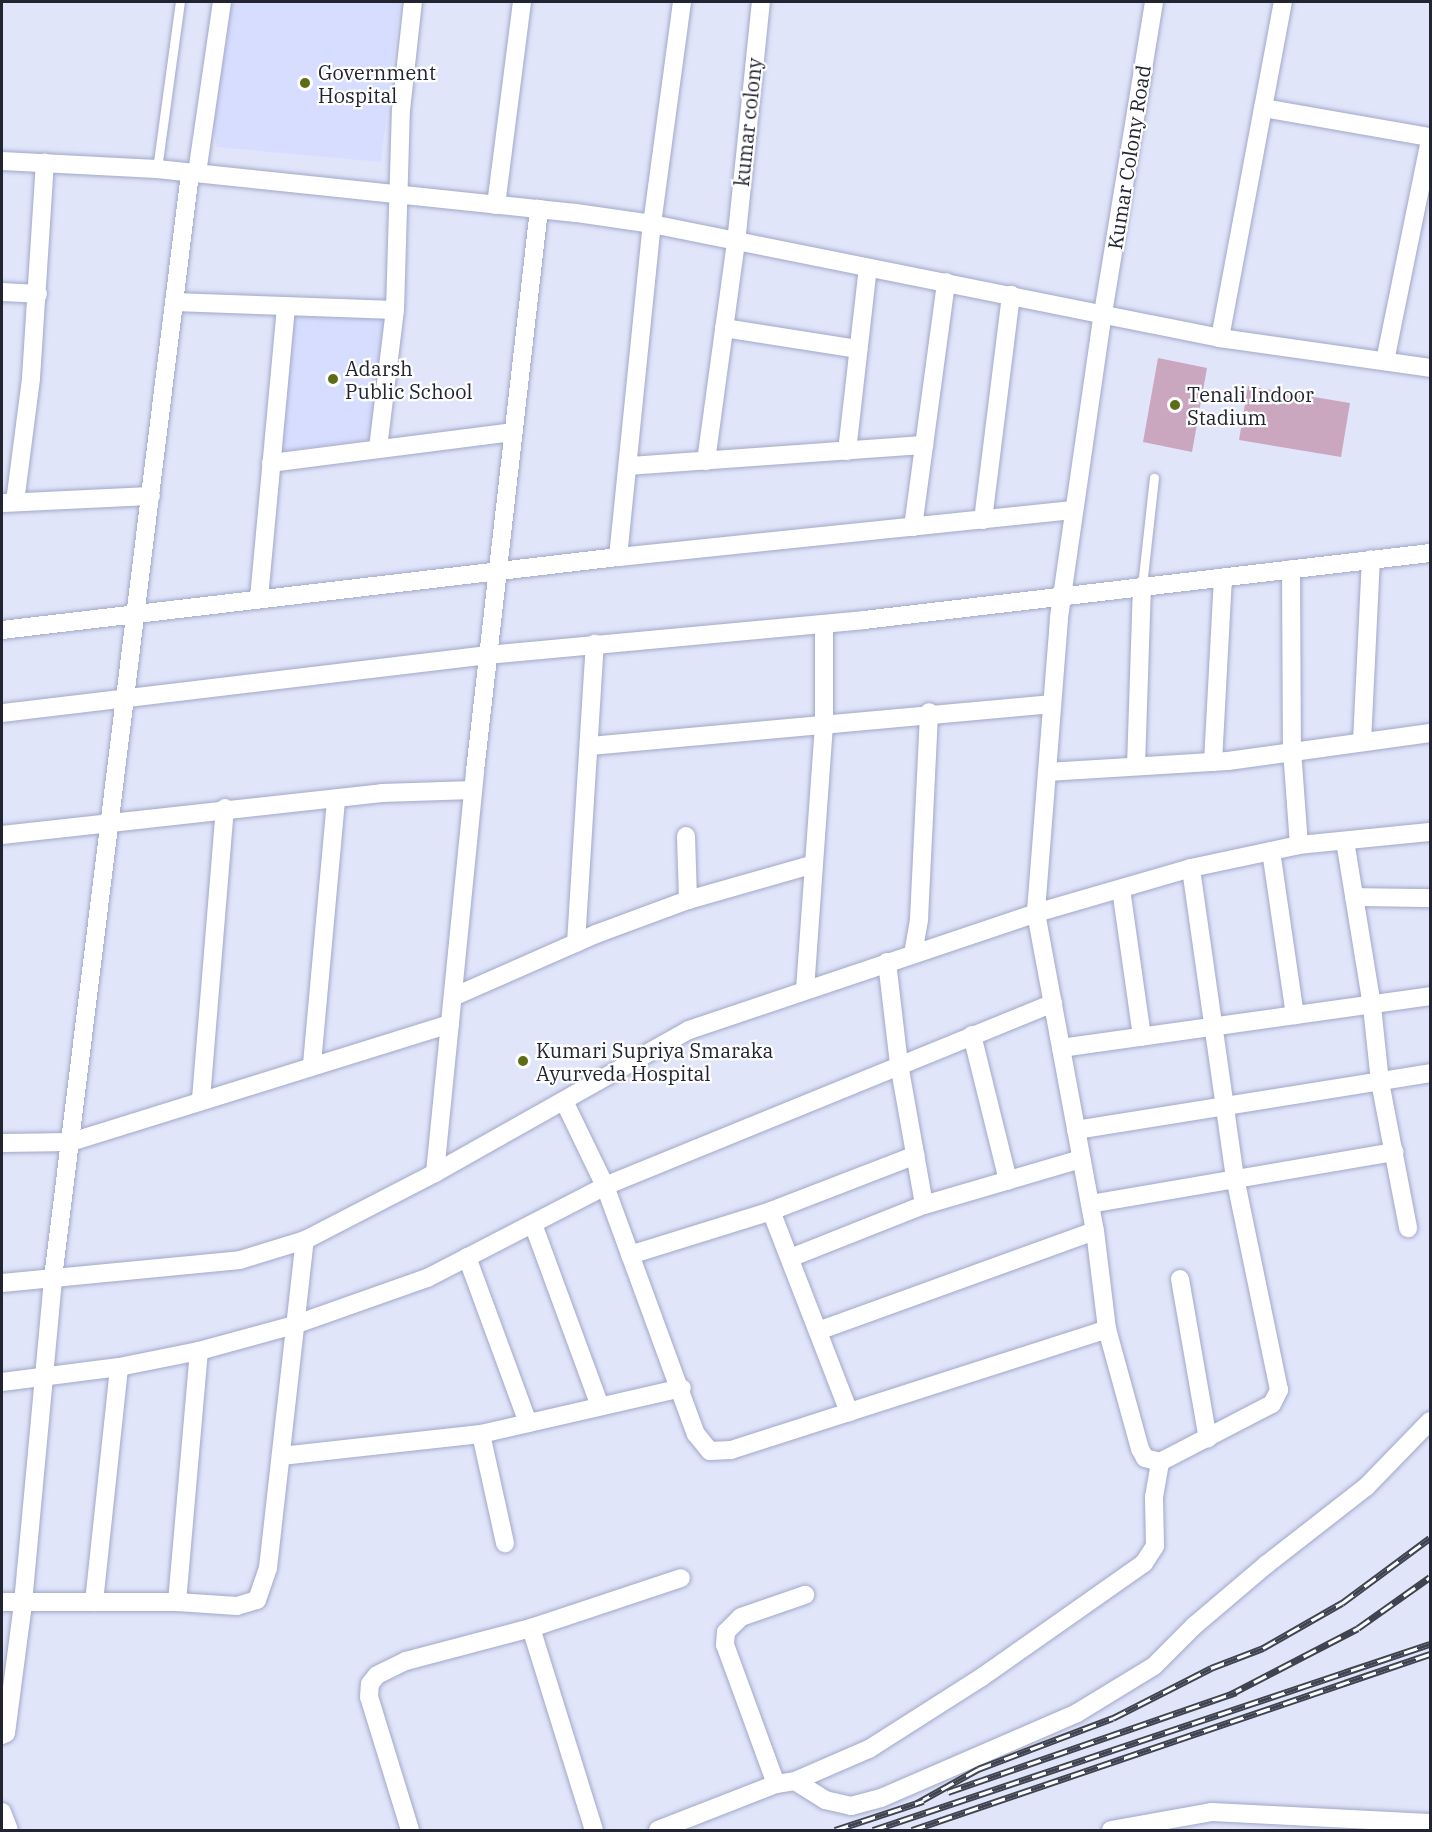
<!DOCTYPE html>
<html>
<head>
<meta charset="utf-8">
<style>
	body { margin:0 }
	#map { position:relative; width:1432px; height:1832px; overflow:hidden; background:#e1e5fa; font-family:"IBM Plex Serif",serif }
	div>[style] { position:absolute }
	.built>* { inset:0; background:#d7ddfe }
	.green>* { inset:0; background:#cba6bf }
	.roads { filter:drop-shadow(0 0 2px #a1a8c8) drop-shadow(0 0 2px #a1a8c8) }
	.service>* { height:9px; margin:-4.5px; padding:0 4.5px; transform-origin:4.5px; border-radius:4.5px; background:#fff }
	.minor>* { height:18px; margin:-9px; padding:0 9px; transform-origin:9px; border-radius:9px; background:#fff }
	.rail>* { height:7px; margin-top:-3.5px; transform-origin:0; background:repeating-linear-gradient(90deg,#fff 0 14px,#404451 0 28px); box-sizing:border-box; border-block:2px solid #404451 }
	.dots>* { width:16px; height:16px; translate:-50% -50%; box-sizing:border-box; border:3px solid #fff; border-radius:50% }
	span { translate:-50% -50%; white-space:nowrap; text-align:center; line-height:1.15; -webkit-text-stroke:4.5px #fff; paint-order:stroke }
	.poi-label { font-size:20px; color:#222531 }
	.left { translate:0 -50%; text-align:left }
	.street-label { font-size:20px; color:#222531 }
	.frame { position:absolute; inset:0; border:3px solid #222531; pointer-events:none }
</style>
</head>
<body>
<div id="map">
	<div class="built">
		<i style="clip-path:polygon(232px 2px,400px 2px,381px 162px,217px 147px,213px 127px)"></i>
		<i style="clip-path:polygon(292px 315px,386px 319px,373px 439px,280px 451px)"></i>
	</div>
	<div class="green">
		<i style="clip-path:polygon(1158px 358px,1207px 368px,1192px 452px,1143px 442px)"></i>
		<i style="clip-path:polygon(1248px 386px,1350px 403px,1341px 457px,1239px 440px)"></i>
	</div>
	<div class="roads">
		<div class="service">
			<i style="left:157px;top:169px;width:169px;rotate:-82.2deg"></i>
			<i style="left:1142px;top:586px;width:109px;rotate:-83.7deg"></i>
		</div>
		<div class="minor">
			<i style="left:1154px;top:2px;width:314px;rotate:99.3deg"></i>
			<i style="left:1103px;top:312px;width:310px;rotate:98.2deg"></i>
			<i style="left:1059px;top:619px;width:295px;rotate:94.5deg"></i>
			<i style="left:1036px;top:913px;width:323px;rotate:79.5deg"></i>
			<i style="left:1095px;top:1231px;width:99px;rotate:83deg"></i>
			<i style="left:1107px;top:1329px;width:124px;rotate:74.6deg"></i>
			<i style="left:1140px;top:1449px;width:10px;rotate:61deg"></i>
			<i style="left:1145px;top:1458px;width:16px;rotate:15deg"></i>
			<i style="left:1160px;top:1462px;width:126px;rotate:-27.4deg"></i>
			<i style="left:1272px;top:1404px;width:16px;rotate:-63deg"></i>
			<i style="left:1279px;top:1390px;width:217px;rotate:-101.7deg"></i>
			<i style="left:1235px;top:1178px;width:313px;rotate:-98.1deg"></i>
			<i style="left:1263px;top:108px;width:169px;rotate:9.9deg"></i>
			<i style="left:2px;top:161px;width:155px;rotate:3deg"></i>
			<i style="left:157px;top:169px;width:421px;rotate:6deg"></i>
			<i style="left:576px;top:213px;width:77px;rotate:8.2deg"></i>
			<i style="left:652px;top:224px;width:579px;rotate:11.35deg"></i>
			<i style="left:1220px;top:338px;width:212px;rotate:8.1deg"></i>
			<i style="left:197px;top:173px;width:173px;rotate:-81.7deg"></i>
			<i style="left:496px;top:205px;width:205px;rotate:-82.7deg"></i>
			<i style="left:2px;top:292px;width:36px;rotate:3deg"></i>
			<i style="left:174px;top:302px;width:221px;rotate:2.1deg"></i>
			<i style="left:724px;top:328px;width:136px;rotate:8.9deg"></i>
			<i style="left:1220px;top:338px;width:342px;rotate:-79.4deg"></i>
			<i style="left:1385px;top:361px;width:226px;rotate:-78.5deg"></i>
			<i style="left:378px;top:448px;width:139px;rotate:-83deg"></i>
			<i style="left:395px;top:310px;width:200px;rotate:-88.3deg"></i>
			<i style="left:401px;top:110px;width:109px;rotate:-83.7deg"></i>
			<i style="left:847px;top:451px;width:184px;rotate:-83.5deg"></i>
			<i style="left:706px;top:461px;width:220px;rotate:-82.2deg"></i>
			<i style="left:736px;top:243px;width:242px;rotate:-84.1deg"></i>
			<i style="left:271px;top:463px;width:244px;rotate:-7.3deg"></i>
			<i style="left:629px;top:466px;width:296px;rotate:-4.1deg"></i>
			<i style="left:15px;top:502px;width:125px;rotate:-82.6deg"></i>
			<i style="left:31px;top:378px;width:216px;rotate:-86.3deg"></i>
			<i style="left:2px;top:503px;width:149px;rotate:-2.7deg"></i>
			<i style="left:983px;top:520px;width:227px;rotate:-82.9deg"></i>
			<i style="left:913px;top:527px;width:247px;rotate:-82.3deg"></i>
			<i style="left:618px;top:557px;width:335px;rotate:-84.2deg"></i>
			<i style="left:652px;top:224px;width:224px;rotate:-82.3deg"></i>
			<i style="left:1291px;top:569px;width:181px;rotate:89.7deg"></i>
			<i style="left:1292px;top:750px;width:95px;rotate:85.8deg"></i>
			<i style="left:259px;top:598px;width:292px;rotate:-84.7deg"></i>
			<i style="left:2px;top:630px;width:620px;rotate:-6.76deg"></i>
			<i style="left:618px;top:557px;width:458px;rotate:-5.9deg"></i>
			<i style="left:2px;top:713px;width:489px;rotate:-6.8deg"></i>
			<i style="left:488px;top:655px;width:378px;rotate:-5.3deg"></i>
			<i style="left:864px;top:620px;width:570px;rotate:-6.75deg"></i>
			<i style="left:1362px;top:742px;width:183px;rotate:-87.2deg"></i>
			<i style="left:591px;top:746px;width:463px;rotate:-5.2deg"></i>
			<i style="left:1213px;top:762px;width:184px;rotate:-86.9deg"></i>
			<i style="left:1136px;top:766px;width:180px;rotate:-88.1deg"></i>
			<i style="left:1047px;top:772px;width:181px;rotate:-3.5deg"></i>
			<i style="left:1228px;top:761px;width:204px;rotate:-7.9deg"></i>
			<i style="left:2px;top:835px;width:382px;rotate:-6.3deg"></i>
			<i style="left:382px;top:793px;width:91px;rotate:-1.9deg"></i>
			<i style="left:686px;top:836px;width:64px;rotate:88.2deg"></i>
			<i style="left:1345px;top:841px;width:167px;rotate:80.7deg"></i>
			<i style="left:1372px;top:1006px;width:76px;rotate:84deg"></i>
			<i style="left:1380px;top:1082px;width:149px;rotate:79.1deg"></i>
			<i style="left:1271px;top:851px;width:166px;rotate:81.7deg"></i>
			<i style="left:1121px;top:889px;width:149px;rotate:81.9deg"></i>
			<i style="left:1354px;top:897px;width:76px;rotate:0.8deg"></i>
			<i style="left:576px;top:943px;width:300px;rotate:-86.4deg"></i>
			<i style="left:913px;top:954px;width:36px;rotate:-80deg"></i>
			<i style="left:919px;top:919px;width:207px;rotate:-87.2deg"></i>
			<i style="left:887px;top:962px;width:103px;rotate:83.3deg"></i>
			<i style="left:899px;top:1064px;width:143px;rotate:79.9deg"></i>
			<i style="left:805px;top:990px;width:266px;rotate:-85.9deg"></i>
			<i style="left:824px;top:725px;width:101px;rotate:-90deg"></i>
			<i style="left:453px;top:997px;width:156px;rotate:-23.8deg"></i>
			<i style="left:596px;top:934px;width:98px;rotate:-20.3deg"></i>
			<i style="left:688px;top:900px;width:131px;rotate:-15.9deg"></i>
			<i style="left:972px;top:1035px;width:150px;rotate:76.1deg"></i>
			<i style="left:1061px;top:1048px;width:373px;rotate:-8deg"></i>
			<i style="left:312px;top:1064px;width:266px;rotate:-84.8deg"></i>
			<i style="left:201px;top:1099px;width:292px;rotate:-85.3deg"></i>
			<i style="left:564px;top:1101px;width:94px;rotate:64.2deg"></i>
			<i style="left:605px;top:1186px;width:264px;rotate:69.9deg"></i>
			<i style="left:696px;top:1434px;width:22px;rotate:51deg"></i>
			<i style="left:710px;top:1451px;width:21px;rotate:-3deg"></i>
			<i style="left:731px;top:1450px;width:395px;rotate:-17.8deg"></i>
			<i style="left:1076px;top:1130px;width:359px;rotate:-9.1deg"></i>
			<i style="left:2px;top:1143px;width:69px;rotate:-0.8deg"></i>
			<i style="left:71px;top:1142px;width:397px;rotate:-17.3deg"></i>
			<i style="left:435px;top:1173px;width:404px;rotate:-84.3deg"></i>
			<i style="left:475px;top:771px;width:566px;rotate:-83.5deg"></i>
			<i style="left:1090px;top:1204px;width:309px;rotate:-9.7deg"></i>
			<i style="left:771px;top:1211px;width:216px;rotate:68.8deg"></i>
			<i style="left:533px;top:1224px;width:194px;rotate:69.8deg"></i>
			<i style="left:630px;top:1255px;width:148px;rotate:-17.3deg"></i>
			<i style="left:771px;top:1211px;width:155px;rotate:-21.1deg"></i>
			<i style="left:467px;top:1257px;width:177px;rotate:69.8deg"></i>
			<i style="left:790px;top:1258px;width:144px;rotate:-21.6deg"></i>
			<i style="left:924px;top:1205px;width:164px;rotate:-16.3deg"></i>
			<i style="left:1180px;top:1279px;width:162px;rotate:80.1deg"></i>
			<i style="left:2px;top:1283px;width:239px;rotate:-5.5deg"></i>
			<i style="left:240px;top:1260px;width:68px;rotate:-17.1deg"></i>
			<i style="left:305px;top:1240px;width:146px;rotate:-27.3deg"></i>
			<i style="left:435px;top:1173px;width:291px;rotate:-29.4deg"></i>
			<i style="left:689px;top:1030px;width:366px;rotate:-18.6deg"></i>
			<i style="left:1036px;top:913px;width:161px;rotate:-16.2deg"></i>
			<i style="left:1191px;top:868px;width:110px;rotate:-12deg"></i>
			<i style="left:1299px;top:845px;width:132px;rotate:-5.7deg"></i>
			<i style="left:818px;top:1331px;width:294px;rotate:-19.9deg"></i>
			<i style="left:2px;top:1382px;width:118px;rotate:-7.3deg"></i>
			<i style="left:119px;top:1367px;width:82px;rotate:-11.3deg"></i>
			<i style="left:199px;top:1351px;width:98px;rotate:-15.3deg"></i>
			<i style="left:294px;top:1325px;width:141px;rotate:-19.5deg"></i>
			<i style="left:427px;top:1278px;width:200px;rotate:-27.3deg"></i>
			<i style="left:605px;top:1186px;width:484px;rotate:-22.2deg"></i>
			<i style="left:481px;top:1434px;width:112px;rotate:77.6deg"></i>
			<i style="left:281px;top:1456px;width:201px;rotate:-6.3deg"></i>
			<i style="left:481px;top:1434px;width:206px;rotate:-12.9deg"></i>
			<i style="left:2px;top:1602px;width:175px"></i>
			<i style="left:177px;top:1602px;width:60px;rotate:3.8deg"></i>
			<i style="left:237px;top:1606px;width:21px;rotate:-17deg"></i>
			<i style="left:257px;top:1600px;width:34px;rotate:-71deg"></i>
			<i style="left:268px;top:1568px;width:330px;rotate:-83.6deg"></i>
			<i style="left:94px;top:1602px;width:236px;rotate:-83.9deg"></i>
			<i style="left:177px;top:1602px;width:252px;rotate:-85deg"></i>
			<i style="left:531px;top:1628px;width:212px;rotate:72.7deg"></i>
			<i style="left:2px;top:1735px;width:4px;rotate:-27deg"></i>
			<i style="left:6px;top:1733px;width:131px;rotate:-82.5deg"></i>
			<i style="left:23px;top:1603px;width:326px;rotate:-84.7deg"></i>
			<i style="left:53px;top:1278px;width:1113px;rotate:-82.93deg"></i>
			<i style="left:795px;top:1781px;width:81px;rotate:-23.4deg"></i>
			<i style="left:869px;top:1749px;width:134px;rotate:-32.5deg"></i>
			<i style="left:982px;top:1677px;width:198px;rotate:-35.1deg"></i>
			<i style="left:1144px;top:1563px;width:20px;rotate:-57deg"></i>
			<i style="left:1155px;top:1546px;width:49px;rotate:-91.2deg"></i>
			<i style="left:1154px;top:1497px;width:36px;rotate:-80deg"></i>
			<i style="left:776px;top:1784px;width:19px;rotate:-9deg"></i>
			<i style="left:795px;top:1781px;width:36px;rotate:32deg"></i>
			<i style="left:825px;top:1800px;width:27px;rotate:13deg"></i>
			<i style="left:851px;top:1806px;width:31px;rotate:-15deg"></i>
			<i style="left:881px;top:1798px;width:214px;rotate:-23.4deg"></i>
			<i style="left:1077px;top:1713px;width:90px;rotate:-31.4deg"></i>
			<i style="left:1154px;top:1666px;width:58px;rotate:-45deg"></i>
			<i style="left:1195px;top:1625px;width:94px;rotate:-40.3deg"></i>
			<i style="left:1267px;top:1564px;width:125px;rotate:-37.9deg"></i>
			<i style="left:1366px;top:1487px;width:92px;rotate:-45.9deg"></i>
			<i style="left:2px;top:1812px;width:19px;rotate:69deg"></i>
			<i style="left:410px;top:1830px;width:139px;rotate:-107.1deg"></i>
			<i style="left:369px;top:1697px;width:13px;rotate:-86deg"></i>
			<i style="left:370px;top:1684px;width:11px;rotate:-52deg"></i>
			<i style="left:377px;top:1675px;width:32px;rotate:-26deg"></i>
			<i style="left:406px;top:1661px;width:129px;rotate:-14.8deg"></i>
			<i style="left:531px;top:1628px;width:158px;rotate:-18.4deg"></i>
			<i style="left:658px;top:1830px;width:127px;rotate:-21.3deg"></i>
			<i style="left:776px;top:1784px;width:148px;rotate:-110.1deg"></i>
			<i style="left:725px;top:1645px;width:13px;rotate:-86deg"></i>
			<i style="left:726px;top:1632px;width:21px;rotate:-45deg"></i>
			<i style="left:741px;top:1617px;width:68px;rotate:-19deg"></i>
			<i style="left:1111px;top:1830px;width:103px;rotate:-10.1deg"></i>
			<i style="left:1212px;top:1812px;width:218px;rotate:2.9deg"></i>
		</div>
	</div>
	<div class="rail">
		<i style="left:1229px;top:1695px;width:145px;rotate:-27.4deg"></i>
		<i style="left:1358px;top:1628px;width:88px;rotate:-35.3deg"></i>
		<i style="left:948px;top:1792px;width:305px;rotate:-19.1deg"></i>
		<i style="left:917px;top:1803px;width:70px;rotate:-29.1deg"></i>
		<i style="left:978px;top:1769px;width:144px;rotate:-20.7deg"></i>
		<i style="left:1113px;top:1718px;width:110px;rotate:-27deg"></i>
		<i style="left:1211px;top:1668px;width:56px;rotate:-21deg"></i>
		<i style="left:1263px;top:1648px;width:91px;rotate:-29.7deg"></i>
		<i style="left:1342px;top:1603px;width:109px;rotate:-36.5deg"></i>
		<i style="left:835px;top:1830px;width:93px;rotate:-18.2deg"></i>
		<i style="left:873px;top:1830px;width:587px;rotate:-18.47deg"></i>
		<i style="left:912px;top:1830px;width:547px;rotate:-18.77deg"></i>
	</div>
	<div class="dots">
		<i style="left:305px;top:83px;background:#5d6c16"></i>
		<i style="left:333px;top:379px;background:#5d6c16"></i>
		<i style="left:1175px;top:405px;background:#5d6c16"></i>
		<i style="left:523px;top:1061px;background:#5d6c16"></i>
	</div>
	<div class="poi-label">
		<span class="left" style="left:318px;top:84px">Government<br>Hospital</span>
		<span class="left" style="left:345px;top:380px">Adarsh<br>Public School</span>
		<span class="left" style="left:1187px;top:406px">Tenali Indoor<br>Stadium</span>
		<span class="left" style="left:536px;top:1062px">Kumari Supriya Smaraka<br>Ayurveda Hospital</span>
	</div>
	<div class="street-label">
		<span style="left:748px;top:122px;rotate:-84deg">kumar colony</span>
		<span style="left:1129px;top:157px;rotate:-81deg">Kumar Colony Road</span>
	</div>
	<div class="frame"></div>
</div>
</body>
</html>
